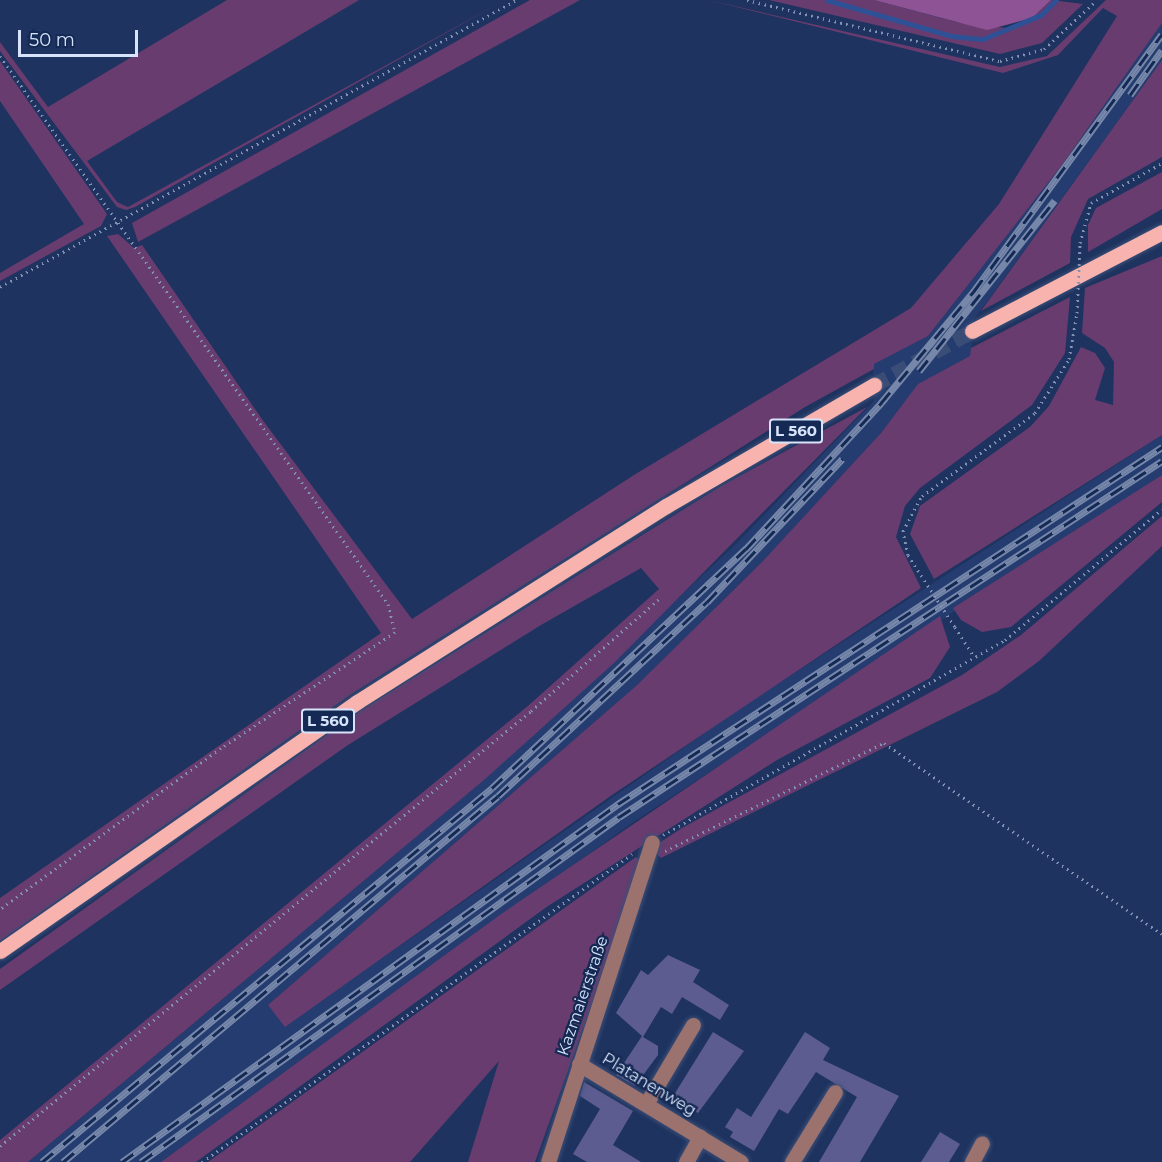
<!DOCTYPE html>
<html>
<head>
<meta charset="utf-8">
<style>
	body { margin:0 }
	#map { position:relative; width:1162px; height:1162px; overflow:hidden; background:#1e335f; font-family:Montserrat,sans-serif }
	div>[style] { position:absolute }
	.built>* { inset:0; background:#243c6f }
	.green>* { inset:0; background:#693c6f }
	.forest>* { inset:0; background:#8e5395 }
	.stream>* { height:4.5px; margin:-2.25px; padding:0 2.25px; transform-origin:2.25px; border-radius:2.25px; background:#2e5095 }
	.building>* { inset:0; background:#5c5c90 }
	.major-tunnel>* { height:15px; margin-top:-7.5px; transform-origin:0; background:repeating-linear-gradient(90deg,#3a4d76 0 15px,transparent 0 23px) }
	.path>* { height:3px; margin-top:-1.5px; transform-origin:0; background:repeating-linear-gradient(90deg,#8292b3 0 1.5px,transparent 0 6px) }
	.roads { filter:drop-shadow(0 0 2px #3c4f78) drop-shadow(0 0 2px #3c4f78) }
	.minor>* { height:15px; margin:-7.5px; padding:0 7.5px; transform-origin:7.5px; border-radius:7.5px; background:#9c726f }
	.major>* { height:15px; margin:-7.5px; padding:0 7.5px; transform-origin:7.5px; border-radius:7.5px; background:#f8b3af }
	.rail>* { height:7px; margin-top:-3.5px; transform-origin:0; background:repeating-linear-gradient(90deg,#142953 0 14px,#7687a9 0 28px); box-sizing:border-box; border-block:2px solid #7687a9 }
	.path-bridge>* { height:3px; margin-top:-1.5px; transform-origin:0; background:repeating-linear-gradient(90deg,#8292b3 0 1.5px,transparent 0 6px) }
	span { translate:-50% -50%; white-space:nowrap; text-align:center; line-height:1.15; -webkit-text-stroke:4.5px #142953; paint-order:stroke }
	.shield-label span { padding:2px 4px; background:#142953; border:2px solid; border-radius:4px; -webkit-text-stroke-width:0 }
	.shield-label { font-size:15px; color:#d7e3fa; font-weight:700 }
	.street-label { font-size:16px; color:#d7e3fa }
	.scale { position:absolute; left:18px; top:30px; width:120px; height:27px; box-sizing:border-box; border:3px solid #d7e3fa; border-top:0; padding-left:8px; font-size:18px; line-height:21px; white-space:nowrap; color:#d7e3fa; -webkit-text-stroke:4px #142953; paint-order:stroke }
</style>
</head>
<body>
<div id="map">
	<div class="built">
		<i style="clip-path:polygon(1162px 23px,1162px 60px,973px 321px,971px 356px,918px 384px,881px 433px,761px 563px,636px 686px,268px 1005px,285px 1026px,742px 707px,1162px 435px,1162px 475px,632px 823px,161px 1162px,28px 1162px,484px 780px,738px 542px,874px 401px,873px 364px,928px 336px,1062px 165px)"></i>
	</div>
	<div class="green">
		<i style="clip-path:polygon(227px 0,359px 0,87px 161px,117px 202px,128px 207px,505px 0,135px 207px,126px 210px,117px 207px,0 51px,0 42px,48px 107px)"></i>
		<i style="clip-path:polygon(530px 0,580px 0,138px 242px,132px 223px)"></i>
		<i style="clip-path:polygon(708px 0,1000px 67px,1047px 56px,1106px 0,1162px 0,1162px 23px,1062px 165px,928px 336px,874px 364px,874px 369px,805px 407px,353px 693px,0 941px,0 898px,381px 633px,107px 236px,118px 234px,134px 248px,142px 245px,264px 422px,412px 619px,634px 475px,911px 308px,999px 204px,1117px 16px,1103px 8px,1058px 55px,1003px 73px)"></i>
		<i style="clip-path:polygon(769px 0,874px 0,956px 22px,1006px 28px,1032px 18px,1051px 0,1083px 4px,1042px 43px,1000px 54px)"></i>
		<i style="clip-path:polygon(1162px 60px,1162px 157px,1088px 199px,1071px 237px,1070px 263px,981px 311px)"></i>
		<i style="clip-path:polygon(0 61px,107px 214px,101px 226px,0 281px,0 273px,84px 224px,0 101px)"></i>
		<i style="clip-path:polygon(1162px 172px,1162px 209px,1088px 252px,1088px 225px,1096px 208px)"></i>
		<i style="clip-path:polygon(1162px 256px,1162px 435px,934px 579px,910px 534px,920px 506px,1030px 427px,1049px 406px,1081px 347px,1095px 353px,1105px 368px,1095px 400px,1113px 405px,1114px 362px,1105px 348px,1082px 333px,1085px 288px)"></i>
		<i style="clip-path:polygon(1070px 297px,1065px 353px,1032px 405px,920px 488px,905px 506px,896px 537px,921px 588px,612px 795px,285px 1027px,268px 1005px,636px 686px,761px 563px,881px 433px,918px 384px,970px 356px,971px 348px)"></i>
		<i style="clip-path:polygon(867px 407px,614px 663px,484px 780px,28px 1162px,0 1162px,0 1140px,529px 705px,659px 589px,641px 568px,541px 625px,348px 745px,0 990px,0 969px,363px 709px,721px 486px)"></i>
		<i style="clip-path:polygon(1162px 475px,1162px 502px,1011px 627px,982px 632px,961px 620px,953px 608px)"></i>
		<i style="clip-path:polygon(1162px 516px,1162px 546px,1039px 661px,997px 692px,661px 858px,655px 852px,656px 845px,682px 828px,962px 675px,1021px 635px)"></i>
		<i style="clip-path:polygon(940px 616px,950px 647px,930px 678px,777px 760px,548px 906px,196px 1162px,161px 1162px,504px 912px)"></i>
		<i style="clip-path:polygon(636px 857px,643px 863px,535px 1162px,468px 1162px,499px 1061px,410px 1162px,208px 1162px)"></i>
	</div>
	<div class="forest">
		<i style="clip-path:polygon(874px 0,1051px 0,1032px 18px,987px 30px)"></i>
	</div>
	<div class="stream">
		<i style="left:827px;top:0;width:130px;rotate:16.1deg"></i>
		<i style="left:952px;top:36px;width:31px;rotate:6deg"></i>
		<i style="left:983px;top:39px;width:63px;rotate:-22.5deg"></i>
		<i style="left:1041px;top:15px;width:21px;rotate:-45deg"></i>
	</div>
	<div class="building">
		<i style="clip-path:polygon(668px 955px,700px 970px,693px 982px,729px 1005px,720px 1020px,682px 997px,672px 1014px,661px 1007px,643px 1037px,658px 1046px,658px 1055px,635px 1086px,616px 1075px,642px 1036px,616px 1013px,641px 970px,648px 975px)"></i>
		<i style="clip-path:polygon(713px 1032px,744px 1051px,698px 1113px,672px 1098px)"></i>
		<i style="clip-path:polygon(805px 1032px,830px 1048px,823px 1060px,899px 1096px,860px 1162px,819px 1162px,857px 1097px,816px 1072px,788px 1114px,779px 1109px,754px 1151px,730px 1137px,733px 1132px,725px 1127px,737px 1108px,751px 1117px)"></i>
		<i style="clip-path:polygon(584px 1082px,633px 1111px,613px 1145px,641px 1162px,587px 1162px,573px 1154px,600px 1109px,580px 1096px)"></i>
		<i style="clip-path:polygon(940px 1132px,960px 1144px,949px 1162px,921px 1162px)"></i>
	</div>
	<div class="major-tunnel">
		<i style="left:874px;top:385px;width:112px;rotate:-28.9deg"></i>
	</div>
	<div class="path">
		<i style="left:747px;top:0;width:260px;rotate:13.6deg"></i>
		<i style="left:1000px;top:61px;width:46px;rotate:-15.3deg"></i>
		<i style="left:1044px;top:49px;width:72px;rotate:-42.8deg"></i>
		<i style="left:0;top:56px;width:671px;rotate:54.7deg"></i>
		<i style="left:388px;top:604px;width:29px;rotate:76deg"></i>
		<i style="left:395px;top:632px;width:209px;rotate:146.3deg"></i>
		<i style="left:221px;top:748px;width:273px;rotate:143.9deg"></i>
		<i style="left:1080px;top:243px;width:41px;rotate:-74.6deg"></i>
		<i style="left:1091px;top:203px;width:81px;rotate:-29.4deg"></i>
		<i style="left:0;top:287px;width:590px;rotate:-29.08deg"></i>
		<i style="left:908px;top:555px;width:25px;rotate:-102deg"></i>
		<i style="left:903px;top:531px;width:40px;rotate:-62deg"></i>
		<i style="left:922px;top:496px;width:140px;rotate:-36.3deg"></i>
		<i style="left:1035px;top:413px;width:64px;rotate:-57.8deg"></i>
		<i style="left:1069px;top:359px;width:47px;rotate:-80.1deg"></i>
		<i style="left:955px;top:627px;width:35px;rotate:57deg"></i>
		<i style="left:663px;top:835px;width:394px;rotate:-29.7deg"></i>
		<i style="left:1005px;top:640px;width:204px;rotate:-39.8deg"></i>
		<i style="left:665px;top:851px;width:244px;rotate:-26.3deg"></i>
		<i style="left:884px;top:743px;width:337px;rotate:34.5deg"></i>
		<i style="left:0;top:1146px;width:686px;rotate:-39.32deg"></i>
		<i style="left:531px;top:711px;width:170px;rotate:-41.2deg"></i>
		<i style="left:202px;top:1162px;width:529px;rotate:-35.61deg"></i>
	</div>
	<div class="roads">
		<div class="minor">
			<i style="left:579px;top:1064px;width:189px;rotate:31.2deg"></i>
			<i style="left:646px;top:1104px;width:92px;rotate:-59.3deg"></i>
			<i style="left:548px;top:1162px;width:336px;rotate:-72deg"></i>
			<i style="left:686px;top:1162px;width:29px;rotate:-61deg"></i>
			<i style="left:792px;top:1162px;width:82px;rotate:-58.4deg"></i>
			<i style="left:972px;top:1162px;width:21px;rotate:-62deg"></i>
		</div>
		<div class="major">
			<i style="left:972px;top:331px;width:214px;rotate:-27.5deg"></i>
			<i style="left:0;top:951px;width:435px;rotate:-34.9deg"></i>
			<i style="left:357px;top:702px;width:366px;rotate:-32.4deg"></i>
			<i style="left:666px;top:506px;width:241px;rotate:-30.2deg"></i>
		</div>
	</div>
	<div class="rail">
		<i style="left:1130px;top:95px;width:55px;rotate:-54.6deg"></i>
		<i style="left:919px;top:371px;width:218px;rotate:-51.5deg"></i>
		<i style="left:42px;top:1162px;width:585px;rotate:-39.73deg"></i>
		<i style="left:492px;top:788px;width:349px;rotate:-43.3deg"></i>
		<i style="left:746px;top:549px;width:199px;rotate:-47.2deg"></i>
		<i style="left:881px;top:403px;width:146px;rotate:-50.3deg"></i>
		<i style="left:974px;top:291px;width:318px;rotate:-53.8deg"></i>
		<i style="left:63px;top:1162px;width:568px;rotate:-40.08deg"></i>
		<i style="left:498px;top:796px;width:285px;rotate:-42.9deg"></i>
		<i style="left:707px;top:602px;width:197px;rotate:-46.6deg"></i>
		<i style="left:122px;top:1162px;width:612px;rotate:-35.82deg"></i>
		<i style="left:618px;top:804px;width:651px;rotate:-33.27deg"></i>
		<i style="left:141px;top:1162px;width:589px;rotate:-35.82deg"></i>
		<i style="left:619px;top:817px;width:649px;rotate:-33.25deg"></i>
	</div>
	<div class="path-bridge">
		<i style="left:1077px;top:313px;width:70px;rotate:-87.5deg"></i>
		<i style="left:908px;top:555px;width:86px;rotate:56.9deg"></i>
	</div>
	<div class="shield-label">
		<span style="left:796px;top:431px">L 560</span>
		<span style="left:328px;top:721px">L 560</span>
	</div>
	<div class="street-label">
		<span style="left:583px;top:996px;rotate:-71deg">Kazmaierstraße</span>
		<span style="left:649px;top:1085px;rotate:31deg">Platanenweg</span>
	</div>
	<div class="scale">50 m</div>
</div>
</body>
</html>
